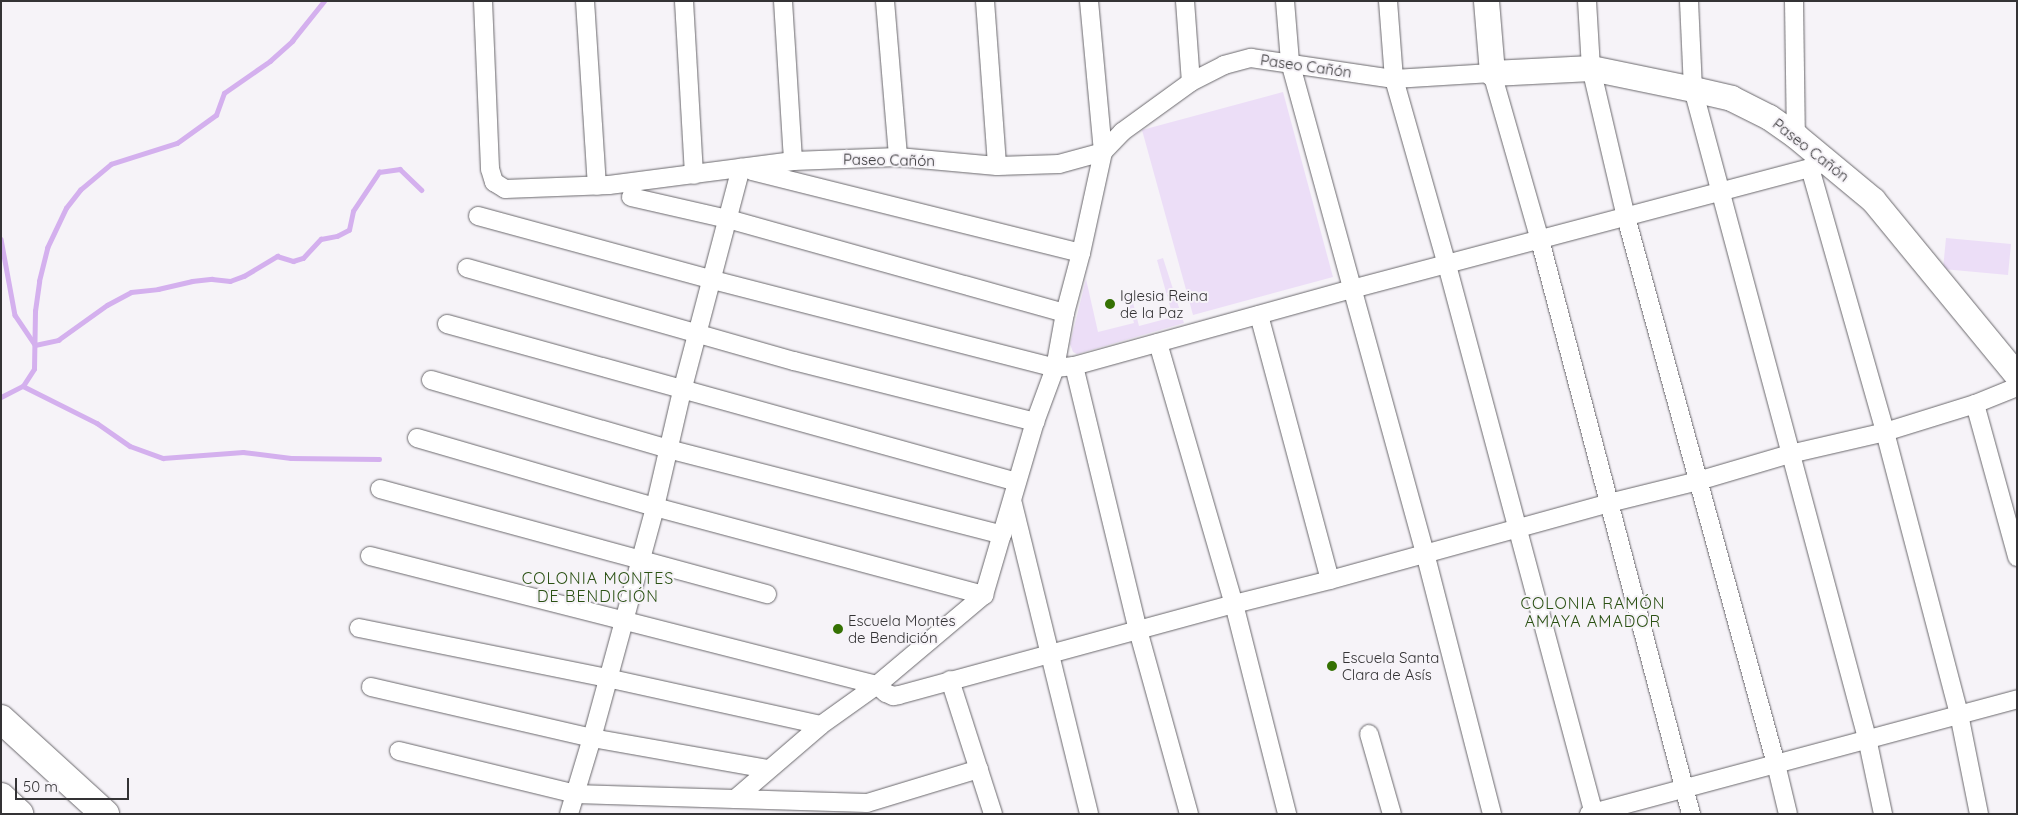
<!DOCTYPE html>
<html>
<head>
<meta charset="utf-8">
<style>
	body { margin:0 }
	#map { position:relative; width:2018px; height:815px; overflow:hidden; background:#f6f3f8; font-family:Quicksand,sans-serif }
	div>[style] { position:absolute }
	.green>* { inset:0; background:#ecdef7 }
	.stream>* { height:4.5px; margin:-2.25px; padding:0 2.25px; transform-origin:2.25px; border-radius:2.25px; background:#d4b0ee }
	.roads { filter:drop-shadow(0 0 1px #6a686c) drop-shadow(0 0 1px #6a686c) }
	.street>* { height:18px; margin:-9px; padding:0 9px; transform-origin:9px; border-radius:9px; background:#fff }
	.secondary>* { height:25px; margin:-12.5px; padding:0 12.5px; transform-origin:12.5px; border-radius:12.5px; background:#fff }
	.highway>* { height:28px; margin:-14px; padding:0 14px; transform-origin:14px; border-radius:14px; background:#fff }
	.dots>* { width:14px; height:14px; translate:-50% -50%; box-sizing:border-box; border:2px solid #f6f3f8; border-radius:50% }
	span { translate:-50% -50%; white-space:nowrap; text-align:center; line-height:1.15; -webkit-text-stroke:4px #f6f3f8; paint-order:stroke }
	.street-label { font-size:15px; color:#343335 }
	.poi-label { font-size:15px; color:#343335 }
	.left { translate:0 -50%; text-align:left }
	.neighbourhood-label { font-size:16px; color:#2b5114; letter-spacing:1px }
	.frame { position:absolute; inset:0; border:2px solid #343335; pointer-events:none }
	.scale { position:absolute; left:15px; top:778px; width:114px; height:22px; box-sizing:border-box; border:2px solid #343335; border-top:0; padding-left:6px; font-size:15px; line-height:18px; white-space:nowrap; color:#343335; -webkit-text-stroke:4px #f6f3f8; paint-order:stroke }
</style>
</head>
<body>
<div id="map">
	<div class="green">
		<i style="clip-path:polygon(1283px 92px,1333px 277px,1193px 315px,1142px 130px)"></i>
		<i style="clip-path:polygon(1946px 238px,2011px 244px,2008px 275px,1943px 269px)"></i>
		<i style="clip-path:polygon(1163px 258px,1184px 323px,1077px 354px,1073px 352px,1070px 344px,1086px 279px,1098px 332px,1134px 323px,1126px 292px,1130px 291px,1139px 326px,1173px 317px,1157px 260px)"></i>
	</div>
	<div class="stream">
		<i style="left:1px;top:239px;width:77px;rotate:79.6deg"></i>
		<i style="left:15px;top:315px;width:36px;rotate:56deg"></i>
		<i style="left:35px;top:345px;width:24px;rotate:-12deg"></i>
		<i style="left:58px;top:340px;width:60px;rotate:-35.5deg"></i>
		<i style="left:107px;top:305px;width:27px;rotate:-28deg"></i>
		<i style="left:131px;top:292px;width:27px;rotate:-6deg"></i>
		<i style="left:158px;top:289px;width:35px;rotate:-13deg"></i>
		<i style="left:192px;top:281px;width:20px;rotate:-6deg"></i>
		<i style="left:212px;top:279px;width:18px;rotate:6deg"></i>
		<i style="left:230px;top:281px;width:15px;rotate:-20deg"></i>
		<i style="left:244px;top:276px;width:39px;rotate:-31deg"></i>
		<i style="left:277px;top:256px;width:17px;rotate:17deg"></i>
		<i style="left:293px;top:261px;width:10px;rotate:-17deg"></i>
		<i style="left:303px;top:258px;width:26px;rotate:-47deg"></i>
		<i style="left:321px;top:239px;width:16px;rotate:-11deg"></i>
		<i style="left:337px;top:236px;width:13px;rotate:-27deg"></i>
		<i style="left:349px;top:230px;width:19px;rotate:-78deg"></i>
		<i style="left:353px;top:211px;width:47px;rotate:-56.3deg"></i>
		<i style="left:379px;top:172px;width:21px;rotate:-8deg"></i>
		<i style="left:400px;top:169px;width:30px;rotate:44deg"></i>
		<i style="left:23px;top:386px;width:83px;rotate:26.6deg"></i>
		<i style="left:97px;top:423px;width:40px;rotate:34.9deg"></i>
		<i style="left:130px;top:446px;width:35px;rotate:20deg"></i>
		<i style="left:163px;top:458px;width:80px;rotate:-4.3deg"></i>
		<i style="left:243px;top:452px;width:48px;rotate:7.1deg"></i>
		<i style="left:291px;top:458px;width:88px;rotate:0.7deg"></i>
		<i style="left:1px;top:397px;width:25px;rotate:-27deg"></i>
		<i style="left:23px;top:386px;width:20px;rotate:-57deg"></i>
		<i style="left:34px;top:369px;width:58px;rotate:-89deg"></i>
		<i style="left:35px;top:311px;width:30px;rotate:-82deg"></i>
		<i style="left:39px;top:281px;width:34px;rotate:-76deg"></i>
		<i style="left:47px;top:248px;width:44px;rotate:-64.6deg"></i>
		<i style="left:66px;top:208px;width:23px;rotate:-52deg"></i>
		<i style="left:80px;top:190px;width:40px;rotate:-40deg"></i>
		<i style="left:111px;top:164px;width:69px;rotate:-17.7deg"></i>
		<i style="left:177px;top:143px;width:48px;rotate:-35.7deg"></i>
		<i style="left:216px;top:115px;width:23px;rotate:-70deg"></i>
		<i style="left:224px;top:93px;width:56px;rotate:-34.8deg"></i>
		<i style="left:270px;top:61px;width:30px;rotate:-42deg"></i>
		<i style="left:292px;top:41px;width:51px;rotate:-51.3deg"></i>
	</div>
	<div class="roads">
		<div class="street">
			<i style="left:483px;top:1px;width:168px;rotate:87.6deg"></i>
			<i style="left:490px;top:169px;width:14px;rotate:73deg"></i>
			<i style="left:494px;top:182px;width:13px;rotate:32deg"></i>
			<i style="left:505px;top:189px;width:104px;rotate:-2.2deg"></i>
			<i style="left:609px;top:185px;width:186px;rotate:-7.4deg"></i>
			<i style="left:793px;top:161px;width:105px;rotate:-2.2deg"></i>
			<i style="left:898px;top:157px;width:99px;rotate:5.2deg"></i>
			<i style="left:997px;top:166px;width:62px;rotate:-1.8deg"></i>
			<i style="left:1059px;top:164px;width:46px;rotate:-15.3deg"></i>
			<i style="left:1103px;top:152px;width:28px;rotate:-46deg"></i>
			<i style="left:1122px;top:132px;width:85px;rotate:-35.9deg"></i>
			<i style="left:1191px;top:82px;width:37px;rotate:-27deg"></i>
			<i style="left:1224px;top:65px;width:28px;rotate:-15deg"></i>
			<i style="left:1251px;top:58px;width:145px;rotate:8.4deg"></i>
			<i style="left:1394px;top:79px;width:98px;rotate:-3.5deg"></i>
			<i style="left:1492px;top:73px;width:174px;rotate:74deg"></i>
			<i style="left:1540px;top:240px;width:594px;rotate:75.26deg"></i>
			<i style="left:585px;top:1px;width:185px;rotate:86.3deg"></i>
			<i style="left:684px;top:1px;width:174px;rotate:86.7deg"></i>
			<i style="left:783px;top:1px;width:160px;rotate:86.4deg"></i>
			<i style="left:885px;top:1px;width:157px;rotate:85.2deg"></i>
			<i style="left:985px;top:1px;width:165px;rotate:85.8deg"></i>
			<i style="left:1185px;top:1px;width:81px;rotate:85.8deg"></i>
			<i style="left:1285px;top:1px;width:61px;rotate:85.3deg"></i>
			<i style="left:1290px;top:62px;width:509px;rotate:74.63deg"></i>
			<i style="left:1425px;top:553px;width:269px;rotate:75.6deg"></i>
			<i style="left:1388px;top:1px;width:78px;rotate:85.6deg"></i>
			<i style="left:1394px;top:79px;width:193px;rotate:74.1deg"></i>
			<i style="left:1447px;top:265px;width:568px;rotate:75.01deg"></i>
			<i style="left:1587px;top:1px;width:67px;rotate:86.6deg"></i>
			<i style="left:1591px;top:68px;width:153px;rotate:76.8deg"></i>
			<i style="left:1626px;top:217px;width:567px;rotate:74.67deg"></i>
			<i style="left:1776px;top:764px;width:51px;rotate:76.5deg"></i>
			<i style="left:1689px;top:1px;width:88px;rotate:87.4deg"></i>
			<i style="left:1693px;top:89px;width:672px;rotate:74.99deg"></i>
			<i style="left:1867px;top:738px;width:78px;rotate:78.1deg"></i>
			<i style="left:1794px;top:1px;width:135px;rotate:89.2deg"></i>
			<i style="left:1810px;top:168px;width:274px;rotate:74.1deg"></i>
			<i style="left:1885px;top:432px;width:292px;rotate:75.3deg"></i>
			<i style="left:1959px;top:714px;width:102px;rotate:78.7deg"></i>
			<i style="left:752px;top:171px;width:339px;rotate:14deg"></i>
			<i style="left:631px;top:197px;width:99px;rotate:12.8deg"></i>
			<i style="left:728px;top:219px;width:350px;rotate:15.6deg"></i>
			<i style="left:478px;top:216px;width:244px;rotate:15.2deg"></i>
			<i style="left:713px;top:280px;width:353px;rotate:14.4deg"></i>
			<i style="left:1055px;top:368px;width:19px;rotate:-6deg"></i>
			<i style="left:1074px;top:366px;width:288px;rotate:-15.5deg"></i>
			<i style="left:1352px;top:289px;width:474px;rotate:-14.8deg"></i>
			<i style="left:1810px;top:168px;width:18px;rotate:-19deg"></i>
			<i style="left:467px;top:268px;width:340px;rotate:15.9deg"></i>
			<i style="left:794px;top:361px;width:249px;rotate:14.2deg"></i>
			<i style="left:1259px;top:315px;width:274px;rotate:75deg"></i>
			<i style="left:447px;top:324px;width:591px;rotate:15.49deg"></i>
			<i style="left:1158px;top:343px;width:272px;rotate:73.8deg"></i>
			<i style="left:1234px;top:604px;width:217px;rotate:75.8deg"></i>
			<i style="left:1074px;top:366px;width:272px;rotate:76.4deg"></i>
			<i style="left:1138px;top:630px;width:191px;rotate:74.5deg"></i>
			<i style="left:431px;top:380px;width:247px;rotate:16.2deg"></i>
			<i style="left:668px;top:449px;width:345px;rotate:14.4deg"></i>
			<i style="left:1975px;top:404px;width:159px;rotate:74.6deg"></i>
			<i style="left:417px;top:438px;width:248px;rotate:16.2deg"></i>
			<i style="left:655px;top:507px;width:341px;rotate:15deg"></i>
			<i style="left:380px;top:489px;width:401px;rotate:15.2deg"></i>
			<i style="left:1013px;top:504px;width:319px;rotate:76.2deg"></i>
			<i style="left:370px;top:556px;width:523px;rotate:14.28deg"></i>
			<i style="left:877px;top:685px;width:12px;rotate:42deg"></i>
			<i style="left:886px;top:693px;width:8px;rotate:23deg"></i>
			<i style="left:893px;top:696px;width:6px;rotate:-9deg"></i>
			<i style="left:899px;top:695px;width:347px;rotate:-15.2deg"></i>
			<i style="left:1234px;top:604px;width:99px;rotate:-14deg"></i>
			<i style="left:1330px;top:580px;width:289px;rotate:-15.4deg"></i>
			<i style="left:1609px;top:503px;width:92px;rotate:-13.9deg"></i>
			<i style="left:1698px;top:481px;width:96px;rotate:-16.4deg"></i>
			<i style="left:1790px;top:454px;width:98px;rotate:-13deg"></i>
			<i style="left:1885px;top:432px;width:94px;rotate:-17.3deg"></i>
			<i style="left:1975px;top:404px;width:45px;rotate:-22deg"></i>
			<i style="left:359px;top:628px;width:253px;rotate:11.4deg"></i>
			<i style="left:607px;top:678px;width:219px;rotate:12.4deg"></i>
			<i style="left:950px;top:680px;width:141px;rotate:72.2deg"></i>
			<i style="left:371px;top:687px;width:227px;rotate:13deg"></i>
			<i style="left:592px;top:738px;width:179px;rotate:10deg"></i>
			<i style="left:1369px;top:734px;width:83px;rotate:74deg"></i>
			<i style="left:399px;top:751px;width:181px;rotate:13.7deg"></i>
			<i style="left:575px;top:794px;width:160px;rotate:1.8deg"></i>
			<i style="left:735px;top:799px;width:113px;rotate:-40.7deg"></i>
			<i style="left:821px;top:725px;width:69px;rotate:-35.5deg"></i>
			<i style="left:877px;top:685px;width:140px;rotate:-40.1deg"></i>
			<i style="left:984px;top:595px;width:180px;rotate:-73.6deg"></i>
			<i style="left:1035px;top:422px;width:58px;rotate:-69.7deg"></i>
			<i style="left:1055px;top:368px;width:56px;rotate:-79.7deg"></i>
			<i style="left:1065px;top:313px;width:62px;rotate:-75.1deg"></i>
			<i style="left:1081px;top:253px;width:103px;rotate:-77.7deg"></i>
			<i style="left:1103px;top:152px;width:152px;rotate:-95.3deg"></i>
			<i style="left:735px;top:799px;width:132px;rotate:1.7deg"></i>
			<i style="left:867px;top:803px;width:117px;rotate:-16.9deg"></i>
			<i style="left:569px;top:814px;width:79px;rotate:-73.2deg"></i>
			<i style="left:592px;top:738px;width:239px;rotate:-74.7deg"></i>
			<i style="left:655px;top:507px;width:119px;rotate:-76.9deg"></i>
			<i style="left:682px;top:391px;width:231px;rotate:-75.2deg"></i>
			<i style="left:1589px;top:814px;width:443px;rotate:-15deg"></i>
		</div>
		<div class="secondary">
			<i style="left:1486px;top:1px;width:72px;rotate:85.2deg"></i>
			<i style="left:1492px;top:73px;width:99px;rotate:-2.9deg"></i>
			<i style="left:1591px;top:68px;width:104px;rotate:11.6deg"></i>
			<i style="left:1693px;top:89px;width:39px;rotate:13deg"></i>
			<i style="left:1731px;top:98px;width:42px;rotate:26.6deg"></i>
			<i style="left:1769px;top:117px;width:33px;rotate:35deg"></i>
			<i style="left:1796px;top:136px;width:100px;rotate:39.7deg"></i>
			<i style="left:1873px;top:200px;width:227px;rotate:50.6deg"></i>
		</div>
		<div class="highway">
			<i style="left:1px;top:719px;width:141px;rotate:42.4deg"></i>
			<i style="left:1px;top:797px;width:25px;rotate:43deg"></i>
		</div>
	</div>
	<div class="dots">
		<i style="left:1110px;top:304px;background:#357103"></i>
		<i style="left:838px;top:629px;background:#357103"></i>
		<i style="left:1332px;top:666px;background:#357103"></i>
	</div>
	<div class="street-label">
		<span style="left:1306px;top:66px;rotate:8deg">Paseo Cañón</span>
		<span style="left:1811px;top:150px;rotate:38deg">Paseo Cañón</span>
		<span style="left:889px;top:160px;rotate:1deg">Paseo Cañón</span>
	</div>
	<div class="poi-label">
		<span class="left" style="left:1120px;top:304px">Iglesia Reina<br>de la Paz</span>
		<span class="left" style="left:848px;top:629px">Escuela Montes<br>de Bendición</span>
		<span class="left" style="left:1342px;top:666px">Escuela Santa<br>Clara de Asís</span>
	</div>
	<div class="neighbourhood-label">
		<span style="left:598px;top:587px">COLONIA MONTES<br>DE BENDICIÓN</span>
		<span style="left:1593px;top:612px">COLONIA RAMÓN<br>AMAYA AMADOR</span>
	</div>
	<div class="frame"></div>
	<div class="scale">50 m</div>
</div>
</body>
</html>
